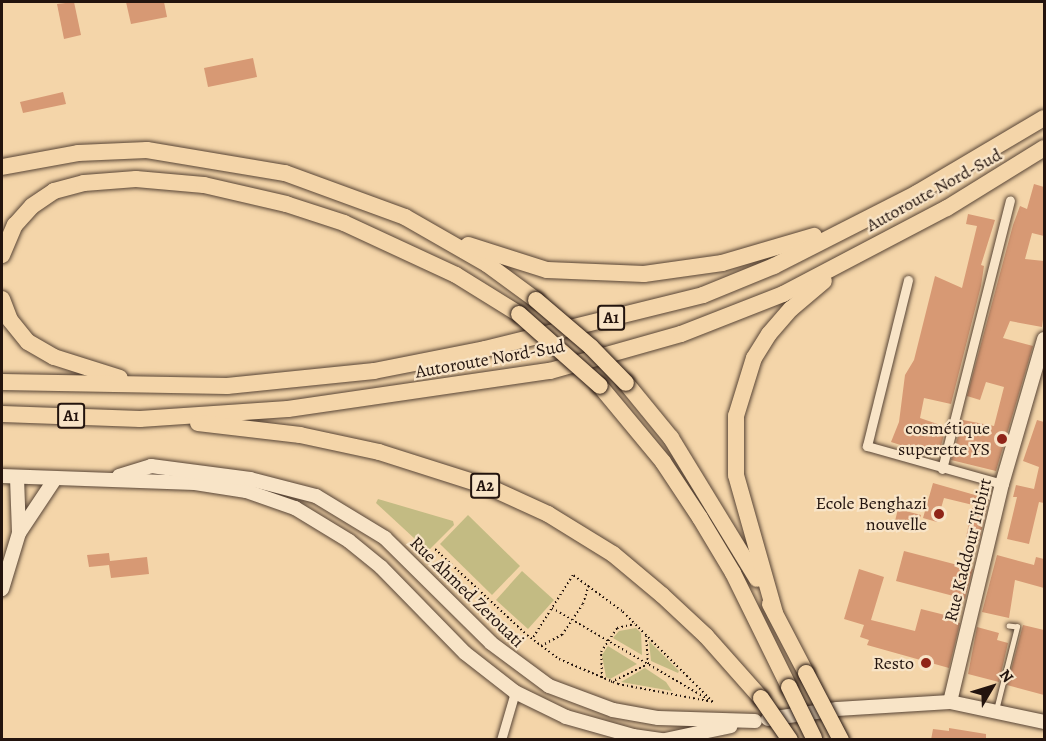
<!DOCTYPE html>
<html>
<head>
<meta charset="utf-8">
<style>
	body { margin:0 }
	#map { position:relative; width:1046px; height:741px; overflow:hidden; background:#f4d5a9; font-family:Alegreya,serif }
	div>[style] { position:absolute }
	.green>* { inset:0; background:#c3bb83 }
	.building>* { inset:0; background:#d79974 }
	.path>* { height:2px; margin-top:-1px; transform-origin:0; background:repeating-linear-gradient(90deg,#23140e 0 1.5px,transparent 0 4.5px) }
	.roads { filter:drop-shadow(0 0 2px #574435) drop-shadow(0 0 2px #574435) }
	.lane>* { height:4.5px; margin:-2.25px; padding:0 2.25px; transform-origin:2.25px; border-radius:2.25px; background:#f8e4c7 }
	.street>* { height:9px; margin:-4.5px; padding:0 4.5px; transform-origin:4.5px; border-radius:4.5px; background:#f8e4c7 }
	.secondary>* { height:14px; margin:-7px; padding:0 7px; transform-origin:7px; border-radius:7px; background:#f8e4c7 }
	.highway>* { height:16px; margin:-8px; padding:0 8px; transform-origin:8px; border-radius:8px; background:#f4d5a9 }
	.bridges { filter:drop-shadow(0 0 2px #23140e) drop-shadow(0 0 2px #23140e) }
	.highway-bridge>* { height:16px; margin:-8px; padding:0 8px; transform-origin:8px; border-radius:8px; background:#f4d5a9 }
	.dots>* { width:16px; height:16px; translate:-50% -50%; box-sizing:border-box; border:3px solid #f8e4c7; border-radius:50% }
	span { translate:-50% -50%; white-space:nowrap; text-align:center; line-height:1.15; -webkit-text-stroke:4.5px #f8e4c7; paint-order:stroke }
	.shield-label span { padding:2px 4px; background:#f8e4c7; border:2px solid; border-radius:4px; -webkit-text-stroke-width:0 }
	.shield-label { font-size:16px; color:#23140e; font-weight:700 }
	.street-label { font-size:18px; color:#23140e }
	.poi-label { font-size:18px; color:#23140e }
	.right { translate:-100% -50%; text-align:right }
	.frame { position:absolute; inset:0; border:3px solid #23140e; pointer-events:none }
	.north { position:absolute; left:962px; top:657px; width:60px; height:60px; -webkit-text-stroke:4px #f8e4c7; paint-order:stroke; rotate:52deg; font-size:16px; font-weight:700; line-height:24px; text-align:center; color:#23140e }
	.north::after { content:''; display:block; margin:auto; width:21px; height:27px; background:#23140e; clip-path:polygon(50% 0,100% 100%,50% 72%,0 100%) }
</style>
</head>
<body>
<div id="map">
	<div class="green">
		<i style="clip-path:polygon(378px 499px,453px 521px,454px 525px,428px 551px,376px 503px)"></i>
		<i style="clip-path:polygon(468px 515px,520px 566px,492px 595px,440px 544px)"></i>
		<i style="clip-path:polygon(522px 571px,554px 600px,528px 629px,496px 600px)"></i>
		<i style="clip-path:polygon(636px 628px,641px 633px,642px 655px,613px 638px,619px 631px)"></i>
		<i style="clip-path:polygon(649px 641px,679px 671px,678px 673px,651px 661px)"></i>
		<i style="clip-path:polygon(608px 646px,637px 664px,610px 679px,606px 677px,602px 655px)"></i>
		<i style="clip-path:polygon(645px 668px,666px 682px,672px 691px,621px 682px)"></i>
	</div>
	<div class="building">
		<i style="clip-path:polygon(74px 2px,81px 35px,64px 39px,57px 4px)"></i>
		<i style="clip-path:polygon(126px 2px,164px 2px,167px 17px,131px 24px)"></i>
		<i style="clip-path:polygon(253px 58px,257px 77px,208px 87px,204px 68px)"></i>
		<i style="clip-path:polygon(63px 92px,66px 104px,23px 113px,20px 102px)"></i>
		<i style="clip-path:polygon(1034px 184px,1044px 187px,1044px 236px,1032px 233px,1025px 259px,1044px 261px,1044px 312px,1042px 327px,1010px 321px,1003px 338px,1033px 346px,996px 471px,951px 460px,963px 420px,994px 426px,1004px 387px,986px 382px,980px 400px,967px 396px,1013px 225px,1020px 206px,1027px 209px)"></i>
		<i style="clip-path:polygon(968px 214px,995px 220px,981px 265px,984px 266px,981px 286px,951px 404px,924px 398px,920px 418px,946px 427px,938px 457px,891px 442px,899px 422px,905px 375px,914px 360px,935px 276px,962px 288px,977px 226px,966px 224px)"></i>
		<i style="clip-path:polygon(1037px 420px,1044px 422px,1044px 503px,1039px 502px,1029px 544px,1007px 539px,1017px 497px,1013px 497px,1016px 485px,1034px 489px,1039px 467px,1023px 461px)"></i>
		<i style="clip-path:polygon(933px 483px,989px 499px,979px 541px,966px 537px,973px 505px,944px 498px,937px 522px,923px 518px)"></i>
		<i style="clip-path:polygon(898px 509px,921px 515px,917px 527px,895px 521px)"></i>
		<i style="clip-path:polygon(904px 551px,973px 569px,965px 599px,896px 581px)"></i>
		<i style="clip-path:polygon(109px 553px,110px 561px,147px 557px,149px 574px,111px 578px,109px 565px,89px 567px,87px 555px)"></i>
		<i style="clip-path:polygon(997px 555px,1034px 565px,1036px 557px,1044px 559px,1044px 588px,1015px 580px,1009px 618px,982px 612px)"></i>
		<i style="clip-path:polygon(859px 569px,884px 577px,871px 620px,915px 631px,921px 609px,953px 617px,952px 621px,960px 623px,949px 668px,867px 645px,869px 640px,860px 637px,864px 625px,844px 619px)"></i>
		<i style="clip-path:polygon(1023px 625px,1044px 630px,1044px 695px,1007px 685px)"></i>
		<i style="clip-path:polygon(977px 627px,999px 633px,997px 640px,1008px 643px,999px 682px,968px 674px)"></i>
		<i style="clip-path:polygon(949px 728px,986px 734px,986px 740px,931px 740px,933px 729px,949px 731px)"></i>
	</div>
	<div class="path">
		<i style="left:435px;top:549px;width:126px;rotate:43.1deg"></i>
		<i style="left:527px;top:635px;width:40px;rotate:37deg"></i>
		<i style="left:559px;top:659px;width:64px;rotate:23deg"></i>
		<i style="left:618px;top:684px;width:97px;rotate:10.7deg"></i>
		<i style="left:713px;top:702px;width:129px;rotate:-135deg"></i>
		<i style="left:622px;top:611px;width:61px;rotate:-143.7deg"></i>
		<i style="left:573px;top:575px;width:76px;rotate:122.6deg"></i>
		<i style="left:552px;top:608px;width:181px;rotate:30.3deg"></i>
		<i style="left:541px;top:646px;width:24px;rotate:-28deg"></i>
		<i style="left:562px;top:635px;width:37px;rotate:-56deg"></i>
		<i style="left:583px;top:604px;width:21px;rotate:-73deg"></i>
		<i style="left:602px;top:678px;width:26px;rotate:-92deg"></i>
		<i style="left:601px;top:652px;width:29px;rotate:-56deg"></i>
		<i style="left:617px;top:628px;width:18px;rotate:-13deg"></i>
		<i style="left:611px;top:682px;width:41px;rotate:-25.9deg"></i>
		<i style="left:648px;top:664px;width:28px;rotate:-94deg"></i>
	</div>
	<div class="roads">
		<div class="lane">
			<i style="left:996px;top:710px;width:86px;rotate:-75.8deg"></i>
			<i style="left:1017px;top:627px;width:8px;rotate:-173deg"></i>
		</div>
		<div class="street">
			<i style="left:908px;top:280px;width:171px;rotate:103.9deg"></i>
			<i style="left:867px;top:446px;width:140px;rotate:15.7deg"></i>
			<i style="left:942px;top:469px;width:277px;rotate:-75.8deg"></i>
			<i style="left:501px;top:740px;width:50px;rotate:-73.7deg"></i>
		</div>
		<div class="secondary">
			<i style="left:2px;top:476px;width:193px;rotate:2.1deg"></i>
			<i style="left:195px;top:483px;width:52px;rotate:8.9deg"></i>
			<i style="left:246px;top:491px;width:52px;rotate:19.1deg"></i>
			<i style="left:295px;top:508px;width:63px;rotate:31.4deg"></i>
			<i style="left:349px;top:541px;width:41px;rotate:39.1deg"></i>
			<i style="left:381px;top:567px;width:120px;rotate:45.7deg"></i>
			<i style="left:465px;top:653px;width:63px;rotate:38deg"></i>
			<i style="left:515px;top:692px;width:57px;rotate:26.1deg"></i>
			<i style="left:566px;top:717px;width:70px;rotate:15.8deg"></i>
			<i style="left:633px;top:736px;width:30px;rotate:8deg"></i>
			<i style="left:119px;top:476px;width:34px;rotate:-17deg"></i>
			<i style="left:151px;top:466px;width:100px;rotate:7.5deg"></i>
			<i style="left:250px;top:479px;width:68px;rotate:14.4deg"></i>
			<i style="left:316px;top:496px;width:81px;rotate:31.3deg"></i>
			<i style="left:385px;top:538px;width:149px;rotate:44.7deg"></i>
			<i style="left:491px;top:643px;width:72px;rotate:36.6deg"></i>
			<i style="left:549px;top:686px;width:68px;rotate:20.6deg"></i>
			<i style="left:613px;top:710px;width:46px;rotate:10.1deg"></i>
			<i style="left:658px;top:718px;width:97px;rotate:1.8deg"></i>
			<i style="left:17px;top:478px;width:55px;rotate:87.9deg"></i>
			<i style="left:2px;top:589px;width:59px;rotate:-73.1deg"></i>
			<i style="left:19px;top:533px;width:65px;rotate:-56.3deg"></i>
			<i style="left:950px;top:702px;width:224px;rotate:-76.6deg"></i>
			<i style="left:1002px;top:484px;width:151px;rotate:-73.8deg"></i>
			<i style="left:768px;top:719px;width:70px;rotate:-8.2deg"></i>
			<i style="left:837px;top:709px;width:113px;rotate:-3.5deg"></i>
			<i style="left:950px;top:702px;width:96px;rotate:12deg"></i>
			<i style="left:665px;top:740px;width:67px;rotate:-12deg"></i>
		</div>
		<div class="highway">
			<i style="left:2px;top:167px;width:77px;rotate:-10.4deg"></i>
			<i style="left:78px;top:153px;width:69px;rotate:-2.5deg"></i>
			<i style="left:147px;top:150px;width:140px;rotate:9.5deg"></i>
			<i style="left:285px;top:173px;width:128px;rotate:20.1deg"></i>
			<i style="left:405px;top:217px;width:95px;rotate:29.8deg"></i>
			<i style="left:487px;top:264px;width:61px;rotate:36.3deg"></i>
			<i style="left:468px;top:245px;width:83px;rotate:17.6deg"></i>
			<i style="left:547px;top:270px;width:97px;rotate:2.4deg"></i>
			<i style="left:644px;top:274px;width:79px;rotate:-8deg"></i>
			<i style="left:722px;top:263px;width:96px;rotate:-16.4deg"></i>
			<i style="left:2px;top:255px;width:33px;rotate:-67deg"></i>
			<i style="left:15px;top:225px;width:25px;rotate:-48deg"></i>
			<i style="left:32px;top:206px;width:27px;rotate:-34deg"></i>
			<i style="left:54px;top:191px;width:31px;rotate:-15deg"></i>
			<i style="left:84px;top:183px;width:52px;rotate:-4.4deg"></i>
			<i style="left:136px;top:179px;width:68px;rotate:5deg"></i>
			<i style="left:204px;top:185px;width:84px;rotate:13deg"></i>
			<i style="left:286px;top:204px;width:61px;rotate:18.1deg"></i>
			<i style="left:344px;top:223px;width:123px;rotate:24.9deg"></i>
			<i style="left:456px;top:275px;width:74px;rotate:31.8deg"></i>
			<i style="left:2px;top:299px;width:22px;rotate:69deg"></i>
			<i style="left:10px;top:320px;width:28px;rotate:51deg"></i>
			<i style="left:28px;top:342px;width:30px;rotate:30deg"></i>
			<i style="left:54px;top:357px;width:69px;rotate:17.7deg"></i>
			<i style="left:2px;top:382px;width:225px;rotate:1deg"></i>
			<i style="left:227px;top:386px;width:148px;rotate:-5.8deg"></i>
			<i style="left:374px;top:371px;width:113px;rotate:-11.2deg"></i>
			<i style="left:485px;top:349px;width:225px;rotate:-13.9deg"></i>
			<i style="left:703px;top:295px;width:77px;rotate:-22.2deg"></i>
			<i style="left:774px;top:266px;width:161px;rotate:-27deg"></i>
			<i style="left:917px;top:193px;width:147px;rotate:-30.6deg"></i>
			<i style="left:626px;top:383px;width:71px;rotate:50.7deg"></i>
			<i style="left:671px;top:438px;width:165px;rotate:58.6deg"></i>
			<i style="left:600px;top:386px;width:99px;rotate:50.3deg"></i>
			<i style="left:663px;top:462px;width:67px;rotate:56.5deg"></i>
			<i style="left:700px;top:518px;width:64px;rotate:59deg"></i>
			<i style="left:733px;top:573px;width:127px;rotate:63.8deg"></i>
			<i style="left:2px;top:414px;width:138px;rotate:2.1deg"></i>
			<i style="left:140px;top:419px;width:148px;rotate:-3.9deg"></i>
			<i style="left:288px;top:409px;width:265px;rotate:-8.3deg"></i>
			<i style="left:550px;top:371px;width:136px;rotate:-15.8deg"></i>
			<i style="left:681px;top:334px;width:110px;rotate:-21.4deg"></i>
			<i style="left:783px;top:294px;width:185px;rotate:-27.7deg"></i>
			<i style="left:947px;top:208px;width:114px;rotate:-31.7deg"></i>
			<i style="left:198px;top:423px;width:103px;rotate:6.7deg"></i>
			<i style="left:300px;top:435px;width:81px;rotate:12.1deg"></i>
			<i style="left:379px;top:452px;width:115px;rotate:17.7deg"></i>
			<i style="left:489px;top:487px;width:65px;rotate:24.6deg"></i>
			<i style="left:548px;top:514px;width:76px;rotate:31.6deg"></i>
			<i style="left:613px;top:554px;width:64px;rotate:39.9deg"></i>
			<i style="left:662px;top:595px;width:60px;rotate:43deg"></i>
			<i style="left:706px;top:636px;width:83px;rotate:48.4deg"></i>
			<i style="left:770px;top:604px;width:78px;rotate:62.4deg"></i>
			<i style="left:775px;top:613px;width:143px;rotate:-105.8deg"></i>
			<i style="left:736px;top:475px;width:59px;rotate:-90deg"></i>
			<i style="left:736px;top:416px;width:61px;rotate:-72.8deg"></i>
			<i style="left:754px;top:358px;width:28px;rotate:-58deg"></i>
			<i style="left:769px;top:334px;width:33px;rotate:-49deg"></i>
			<i style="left:791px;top:309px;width:43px;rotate:-40.3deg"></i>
		</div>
	</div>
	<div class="bridges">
		<div class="highway-bridge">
			<i style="left:536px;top:300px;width:72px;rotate:40.5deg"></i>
			<i style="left:591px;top:347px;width:50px;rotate:45.8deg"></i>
			<i style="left:519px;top:314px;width:108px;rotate:41.6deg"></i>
			<i style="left:806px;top:673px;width:76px;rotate:62.4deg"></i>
			<i style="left:789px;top:687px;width:57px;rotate:63.9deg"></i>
			<i style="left:761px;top:698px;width:51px;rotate:55.4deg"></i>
		</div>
	</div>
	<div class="dots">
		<i style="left:1002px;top:439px;background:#8f2418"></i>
		<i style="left:939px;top:514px;background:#8f2418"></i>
		<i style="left:926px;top:663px;background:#8f2418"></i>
	</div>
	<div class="shield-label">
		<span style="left:611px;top:318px">A1</span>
		<span style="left:71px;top:416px">A1</span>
		<span style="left:485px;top:486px">A2</span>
	</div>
	<div class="street-label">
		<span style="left:934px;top:190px;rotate:-29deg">Autoroute Nord-Sud</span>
		<span style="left:490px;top:359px;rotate:-10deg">Autoroute Nord-Sud</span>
		<span style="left:968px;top:550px;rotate:-76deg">Rue Kaddour Titbirt</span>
		<span style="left:467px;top:592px;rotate:44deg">Rue Ahmed Zerouati</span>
	</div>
	<div class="poi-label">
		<span class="right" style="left:990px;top:439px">cosmétique<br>superette YS</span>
		<span class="right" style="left:927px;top:514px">Ecole Benghazi<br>nouvelle</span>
		<span class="right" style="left:914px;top:663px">Resto</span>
	</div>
	<div class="frame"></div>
	<div class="north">N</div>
</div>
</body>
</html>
